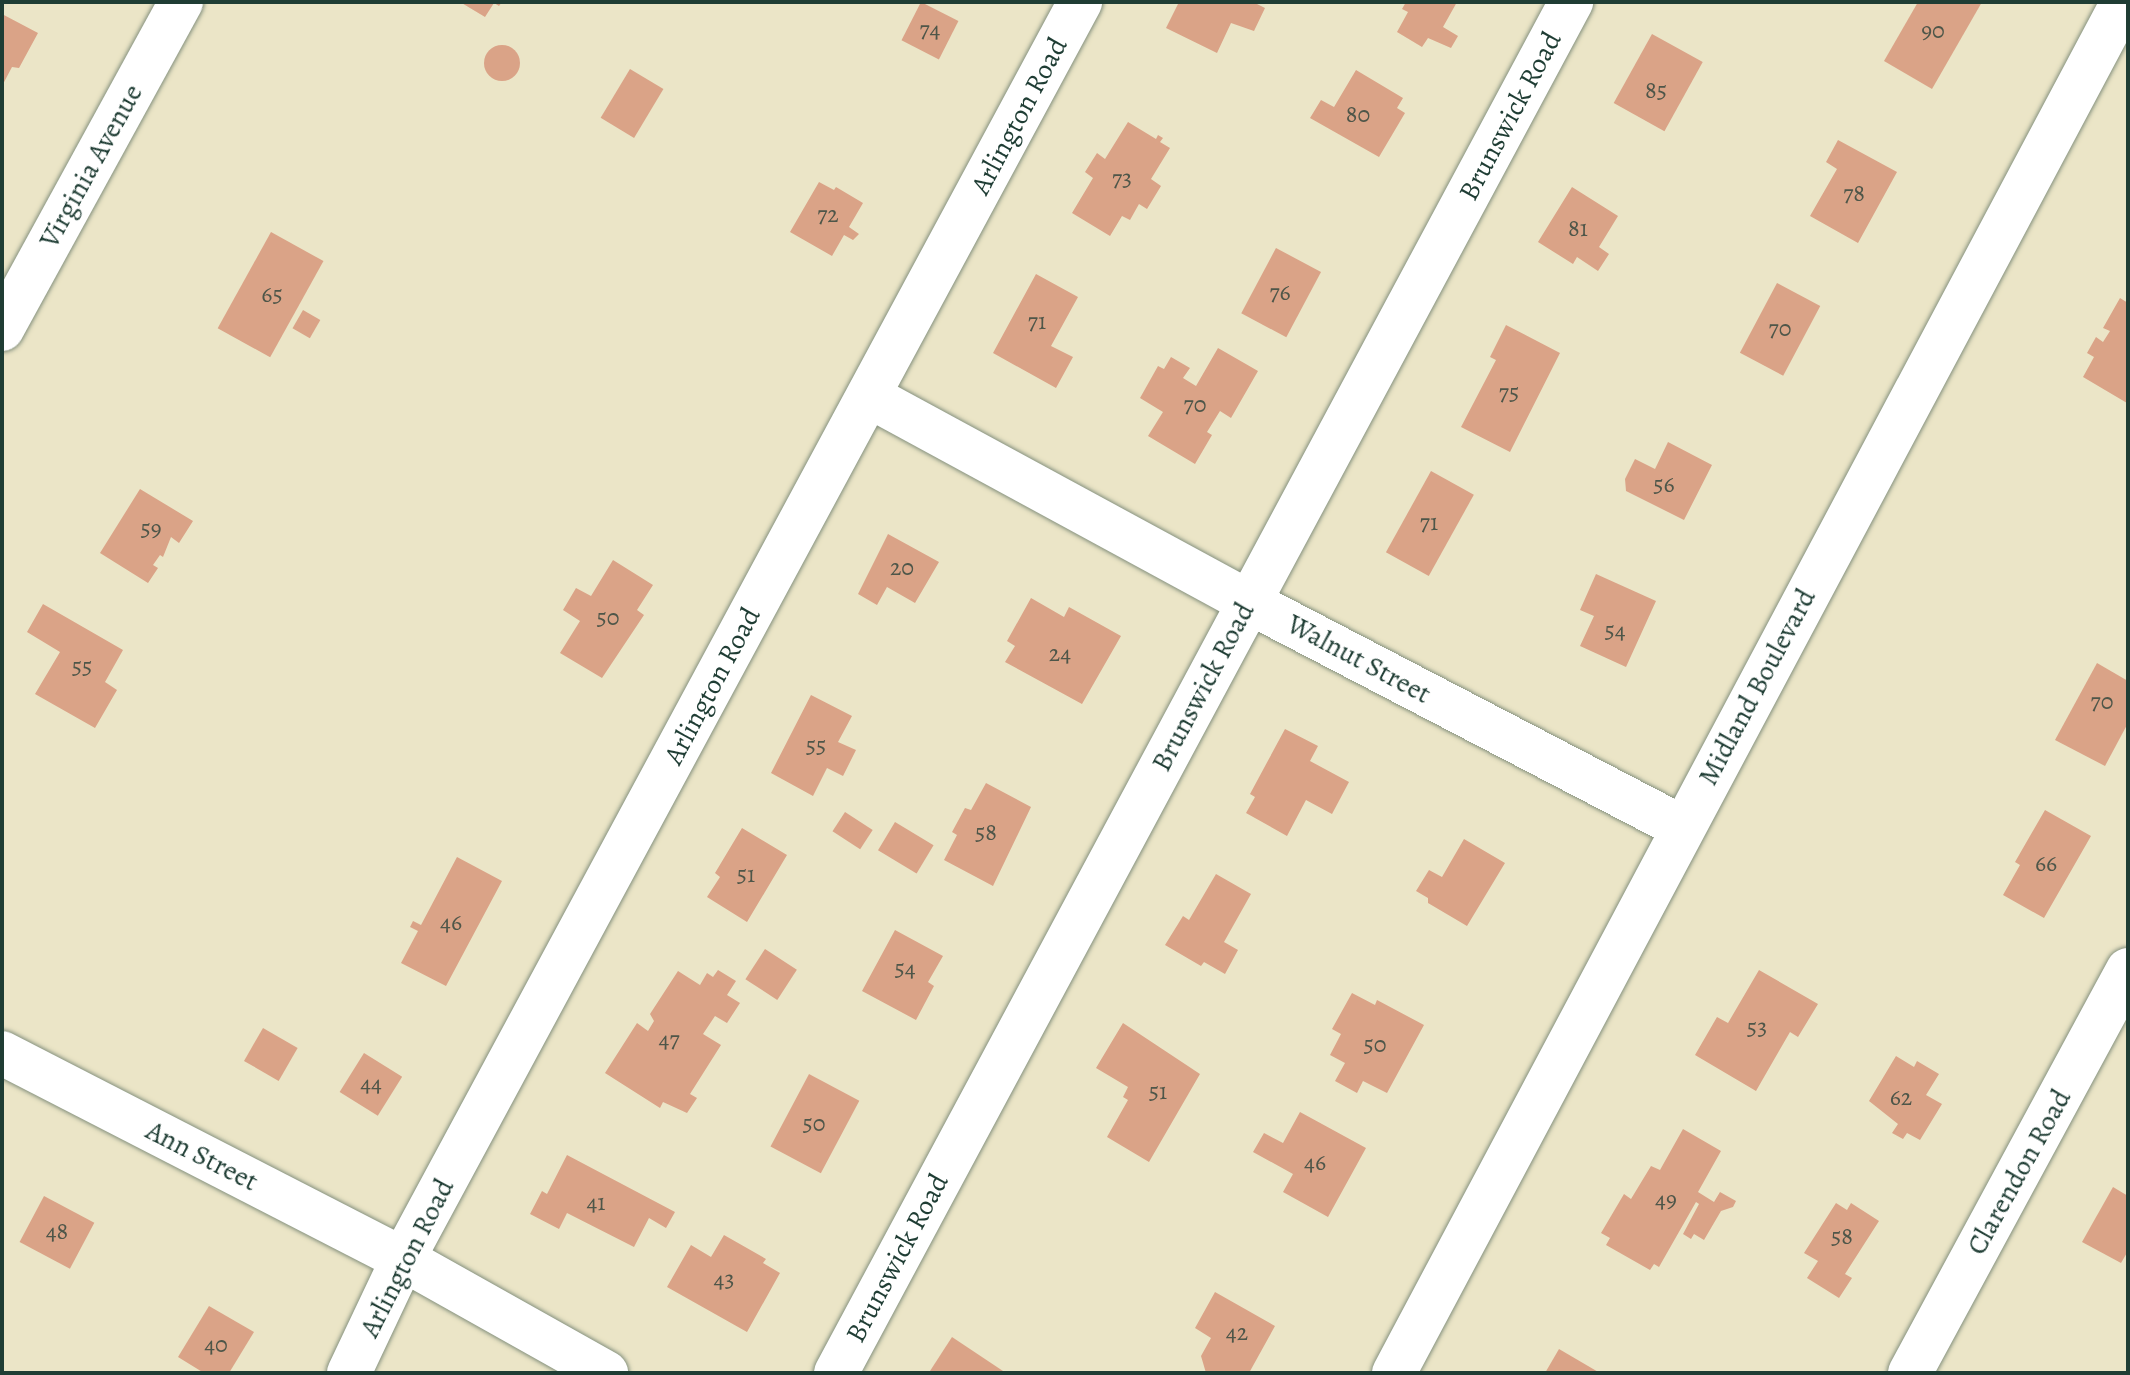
<!DOCTYPE html>
<style>
body{margin:0}
#map{position:relative;width:2130px;height:1375px;overflow:hidden;background:#ebe5c7;font-family:Alegreya,serif}
div>[style]{position:absolute}
[style*='--x']{left:calc(var(--x)*1px);top:calc(var(--y)*1px);width:calc(var(--w)*1px);rotate:calc(var(--a)*1deg)}
.building>*{inset:0;background:#daa387;transform-origin:0 0}
.round{border-radius:50%}
.roads{filter:drop-shadow(0 0 2px #85917e) drop-shadow(0 0 2px #85917e)}
.minor>*{height:44px;margin:-22px;padding:0 22px;transform-origin:22px;border-radius:22px;background:#fff}
span{translate:-50% -50%;white-space:nowrap;text-align:center;line-height:1.15;-webkit-text-stroke:6px #fff;paint-order:stroke}
.number-label{font-size:24px;color:#4e5649}
.number-label span{-webkit-text-stroke-width:0}
.street-label{font-size:28px;color:#1f3d34}
.frame{position:absolute;inset:0;border:4px solid #1f3d34;pointer-events:none}
</style>
<div id="map">
<div class="building">
<i style="clip-path:polygon(460px 2px,502px 2px,499px 6px,494px 3px,485px 17px)"></i>
<i style="left:921px;top:2px;width:42px;height:43px;rotate:27deg"></i>
<i style="clip-path:polygon(1179px 2px,1253px 2px,1265px 8px,1254px 31px,1231px 23px,1217px 53px,1166px 28px)"></i>
<i style="clip-path:polygon(1406px 2px,1457px 2px,1443px 27px,1458px 36px,1451px 48px,1428px 38px,1422px 47px,1397px 32px,1408px 12px,1402px 9px)"></i>
<i style="clip-path:polygon(1918px 2px,1982px 2px,1932px 89px,1884px 61px)"></i>
<i style="clip-path:polygon(2px 14px,38px 33px,19px 68px,12px 67px,2px 86px)"></i>
<i style="left:1652px;top:34px;width:58px;height:79px;rotate:29deg"></i>
<i class="round" style="left:484px;top:45px;width:36px;height:36px"></i>
<i style="left:630px;top:69px;width:39px;height:57px;rotate:31deg"></i>
<i style="clip-path:polygon(1356px 70px,1403px 98px,1397px 108px,1405px 113px,1379px 157px,1310px 118px,1321px 100px,1334px 107px)"></i>
<i style="clip-path:polygon(1128px 122px,1156px 139px,1158px 135px,1163px 138px,1160px 142px,1170px 148px,1151px 179px,1161px 186px,1147px 209px,1139px 204px,1130px 220px,1122px 216px,1110px 236px,1072px 213px,1093px 178px,1085px 172px,1097px 153px,1105px 159px)"></i>
<i style="clip-path:polygon(1838px 140px,1897px 172px,1858px 243px,1810px 216px,1837px 169px,1826px 162px)"></i>
<i style="clip-path:polygon(819px 182px,834px 190px,836px 187px,863px 203px,849px 227px,859px 234px,853px 240px,844px 235px,832px 256px,790px 232px)"></i>
<i style="clip-path:polygon(1572px 187px,1618px 216px,1599px 247px,1609px 254px,1598px 271px,1577px 257px,1573px 264px,1538px 242px)"></i>
<i style="left:271px;top:232px;width:60px;height:110px;rotate:29deg"></i>
<i style="left:1276px;top:248px;width:51px;height:74px;rotate:28deg"></i>
<i style="clip-path:polygon(1036px 274px,1078px 297px,1051px 346px,1073px 357px,1056px 388px,993px 353px)"></i>
<i style="left:1777px;top:283px;width:49px;height:79px;rotate:28deg"></i>
<i style="clip-path:polygon(2120px 298px,2128px 303px,2127px 403px,2083px 377px,2094px 357px,2087px 353px,2096px 337px,2103px 342px,2110px 331px,2103px 328px)"></i>
<i style="left:303px;top:310px;width:20px;height:21px;rotate:30deg"></i>
<i style="clip-path:polygon(1506px 325px,1560px 353px,1510px 452px,1461px 427px,1496px 360px,1490px 357px)"></i>
<i style="clip-path:polygon(1218px 348px,1258px 371px,1231px 418px,1220px 411px,1207px 432px,1212px 435px,1195px 464px,1148px 436px,1163px 412px,1140px 398px,1158px 366px,1164px 369px,1171px 357px,1190px 368px,1183px 378px,1196px 386px)"></i>
<i style="clip-path:polygon(1668px 442px,1712px 465px,1684px 520px,1626px 491px,1625px 479px,1635px 459px,1655px 469px)"></i>
<i style="left:1431px;top:471px;width:49px;height:93px;rotate:29deg"></i>
<i style="clip-path:polygon(140px 489px,193px 521px,179px 543px,171px 537px,163px 557px,160px 555px,153px 565px,158px 568px,148px 583px,100px 553px)"></i>
<i style="clip-path:polygon(888px 534px,939px 562px,915px 603px,887px 587px,877px 605px,858px 594px)"></i>
<i style="clip-path:polygon(613px 560px,653px 585px,637px 610px,644px 615px,602px 678px,560px 653px,580px 621px,563px 610px,576px 588px,591px 596px)"></i>
<i style="clip-path:polygon(1596px 574px,1656px 601px,1626px 667px,1580px 646px,1594px 616px,1580px 610px)"></i>
<i style="clip-path:polygon(1031px 598px,1064px 617px,1069px 607px,1121px 636px,1082px 704px,1005px 662px,1015px 646px,1007px 641px)"></i>
<i style="clip-path:polygon(43px 604px,123px 650px,105px 682px,117px 690px,95px 728px,35px 694px,60px 652px,27px 632px)"></i>
<i style="clip-path:polygon(2097px 663px,2128px 681px,2128px 723px,2105px 766px,2055px 740px)"></i>
<i style="clip-path:polygon(811px 695px,852px 716px,838px 742px,856px 750px,843px 776px,827px 768px,813px 796px,771px 773px)"></i>
<i style="clip-path:polygon(1285px 729px,1318px 746px,1310px 761px,1349px 782px,1332px 814px,1306px 800px,1287px 836px,1246px 813px,1255px 797px,1250px 794px)"></i>
<i style="clip-path:polygon(986px 783px,1031px 807px,993px 886px,944px 860px,957px 835px,952px 832px,965px 808px,971px 810px)"></i>
<i style="clip-path:polygon(2045px 810px,2091px 836px,2044px 918px,2003px 895px,2020px 865px,2015px 862px)"></i>
<i style="left:845px;top:812px;width:33px;height:23px;rotate:33deg"></i>
<i style="left:895px;top:822px;width:45px;height:33px;rotate:31deg"></i>
<i style="clip-path:polygon(742px 828px,787px 855px,747px 922px,707px 897px,720px 877px,715px 873px)"></i>
<i style="clip-path:polygon(1464px 839px,1505px 863px,1467px 926px,1428px 903px,1428px 898px,1416px 891px,1429px 870px,1442px 877px)"></i>
<i style="clip-path:polygon(457px 857px,502px 881px,446px 986px,401px 963px,418px 931px,410px 927px,413px 921px,421px 925px)"></i>
<i style="clip-path:polygon(1216px 874px,1251px 894px,1224px 942px,1238px 950px,1225px 974px,1204px 962px,1201px 966px,1165px 945px,1183px 916px,1189px 920px)"></i>
<i style="clip-path:polygon(895px 930px,943px 956px,928px 982px,934px 986px,916px 1020px,862px 991px)"></i>
<i style="left:765px;top:949px;width:38px;height:36px;rotate:33deg"></i>
<i style="clip-path:polygon(718px 970px,736px 981px,727px 995px,740px 1003px,727px 1023px,715px 1016px,703px 1034px,721px 1045px,690px 1094px,697px 1098px,687px 1113px,663px 1102px,660px 1108px,605px 1073px,637px 1023px,648px 1031px,654px 1021px,650px 1014px,678px 971px,700px 985px,707px 973px,713px 977px)"></i>
<i style="clip-path:polygon(1759px 970px,1818px 1004px,1798px 1037px,1790px 1032px,1756px 1091px,1695px 1055px,1717px 1017px,1728px 1023px)"></i>
<i style="clip-path:polygon(1352px 993px,1375px 1005px,1377px 1000px,1424px 1025px,1387px 1093px,1363px 1081px,1357px 1093px,1335px 1081px,1345px 1063px,1330px 1055px,1341px 1034px,1332px 1029px)"></i>
<i style="clip-path:polygon(1123px 1023px,1200px 1074px,1149px 1162px,1107px 1137px,1128px 1100px,1123px 1097px,1128px 1087px,1096px 1068px)"></i>
<i style="left:263px;top:1028px;width:40px;height:38px;rotate:30deg"></i>
<i style="left:364px;top:1053px;width:45px;height:46px;rotate:32deg"></i>
<i style="clip-path:polygon(1896px 1056px,1914px 1067px,1917px 1061px,1939px 1074px,1926px 1095px,1942px 1104px,1920px 1140px,1907px 1133px,1903px 1139px,1892px 1133px,1898px 1124px,1869px 1101px)"></i>
<i style="left:809px;top:1074px;width:57px;height:82px;rotate:28deg"></i>
<i style="clip-path:polygon(1300px 1112px,1366px 1148px,1328px 1217px,1283px 1192px,1293px 1174px,1253px 1152px,1264px 1133px,1283px 1143px)"></i>
<i style="clip-path:polygon(1683px 1129px,1721px 1151px,1698px 1192px,1714px 1202px,1720px 1192px,1736px 1201px,1733px 1207px,1721px 1211px,1704px 1240px,1694px 1234px,1691px 1239px,1683px 1234px,1699px 1204px,1696px 1202px,1659px 1267px,1654px 1264px,1650px 1270px,1606px 1245px,1610px 1238px,1601px 1233px,1624px 1194px,1631px 1199px,1651px 1166px,1660px 1170px)"></i>
<i style="clip-path:polygon(567px 1155px,675px 1212px,666px 1228px,649px 1218px,634px 1247px,567px 1213px,559px 1229px,530px 1214px,542px 1191px,547px 1194px)"></i>
<i style="clip-path:polygon(2113px 1187px,2128px 1196px,2128px 1251px,2121px 1263px,2082px 1242px)"></i>
<i style="left:44px;top:1196px;width:57px;height:52px;rotate:28deg"></i>
<i style="clip-path:polygon(1836px 1203px,1847px 1210px,1851px 1203px,1879px 1221px,1845px 1274px,1852px 1278px,1839px 1298px,1807px 1278px,1818px 1261px,1804px 1253px)"></i>
<i style="clip-path:polygon(724px 1235px,766px 1259px,763px 1263px,780px 1273px,747px 1332px,667px 1287px,691px 1245px,711px 1257px)"></i>
<i style="clip-path:polygon(1215px 1292px,1275px 1326px,1249px 1373px,1206px 1373px,1201px 1356px,1211px 1338px,1195px 1328px)"></i>
<i style="clip-path:polygon(209px 1306px,254px 1332px,229px 1373px,204px 1373px,178px 1357px)"></i>
<i style="clip-path:polygon(952px 1337px,1006px 1373px,934px 1373px,930px 1371px)"></i>
<i style="clip-path:polygon(1559px 1349px,1600px 1373px,1545px 1373px)"></i>
</div>
<div class="roads">
<div class="minor">
<i style="--x:2;--y:329;--w:373;--a:-61.3"></i>
<i style="--x:869;--y:396;--w:432;--a:28.5"></i>
<i style="--x:1249;--y:602;--w:488;--a:27.5"></i>
<i style="--x:2;--y:1053;--w:451;--a:27.2"></i>
<i style="--x:403;--y:1259;--w:233;--a:29.3"></i>
<i style="--x:349;--y:1373;--w:126;--a:-64.7"></i>
<i style="--x:403;--y:1259;--w:1428;--a:-61.69"></i>
<i style="--x:836;--y:1373;--w:1556;--a:-61.8"></i>
<i style="--x:1394;--y:1373;--w:1553;--a:-62"></i>
<i style="--x:1910;--y:1373;--w:458;--a:-61.6"></i>
</div>
</div>
<div class="number-label">
<span style="left:930px;top:30px">74</span>
<span style="left:1933px;top:31px">90</span>
<span style="left:1656px;top:91px">85</span>
<span style="left:1358px;top:115px">80</span>
<span style="left:1122px;top:179px">73</span>
<span style="left:1854px;top:194px">78</span>
<span style="left:828px;top:215px">72</span>
<span style="left:1578px;top:229px">81</span>
<span style="left:1280px;top:293px">76</span>
<span style="left:272px;top:295px">65</span>
<span style="left:1037px;top:322px">71</span>
<span style="left:1780px;top:329px">70</span>
<span style="left:1509px;top:393px">75</span>
<span style="left:1195px;top:405px">70</span>
<span style="left:1664px;top:485px">56</span>
<span style="left:1429px;top:523px">71</span>
<span style="left:151px;top:529px">59</span>
<span style="left:902px;top:568px">20</span>
<span style="left:608px;top:618px">50</span>
<span style="left:1615px;top:631px">54</span>
<span style="left:1060px;top:654px">24</span>
<span style="left:82px;top:667px">55</span>
<span style="left:2102px;top:702px">70</span>
<span style="left:816px;top:746px">55</span>
<span style="left:986px;top:833px">58</span>
<span style="left:2046px;top:864px">66</span>
<span style="left:746px;top:875px">51</span>
<span style="left:451px;top:923px">46</span>
<span style="left:905px;top:969px">54</span>
<span style="left:1757px;top:1028px">53</span>
<span style="left:669px;top:1040px">47</span>
<span style="left:1375px;top:1045px">50</span>
<span style="left:371px;top:1084px">44</span>
<span style="left:1158px;top:1092px">51</span>
<span style="left:1901px;top:1098px">62</span>
<span style="left:814px;top:1124px">50</span>
<span style="left:1315px;top:1163px">46</span>
<span style="left:1666px;top:1200px">49</span>
<span style="left:596px;top:1203px">41</span>
<span style="left:57px;top:1232px">48</span>
<span style="left:1842px;top:1237px">58</span>
<span style="left:724px;top:1280px">43</span>
<span style="left:1237px;top:1333px">42</span>
<span style="left:216px;top:1345px">40</span>
</div>
<div class="street-label">
<span style="left:1019px;top:116px;rotate:-62deg">Arlington Road</span>
<span style="left:1510px;top:116px;rotate:-62deg">Brunswick Road</span>
<span style="left:91px;top:166px;rotate:-61deg">Virginia Avenue</span>
<span style="left:1359px;top:659px;rotate:28deg">Walnut Street</span>
<span style="left:712px;top:686px;rotate:-62deg">Arlington Road</span>
<span style="left:1203px;top:687px;rotate:-62deg">Brunswick Road</span>
<span style="left:1757px;top:687px;rotate:-62deg">Midland Boulevard</span>
<span style="left:202px;top:1156px;rotate:27deg">Ann Street</span>
<span style="left:2019px;top:1172px;rotate:-61deg">Clarendon Road</span>
<span style="left:407px;top:1258px;rotate:-63deg">Arlington Road</span>
<span style="left:897px;top:1258px;rotate:-62deg">Brunswick Road</span>
</div>
<div class="frame"></div>
</div>
